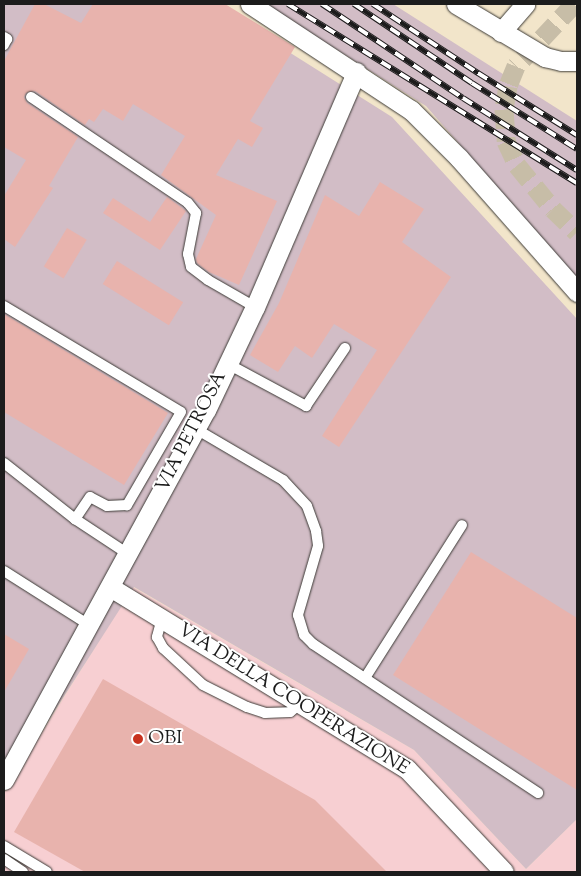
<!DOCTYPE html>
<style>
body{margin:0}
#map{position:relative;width:581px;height:876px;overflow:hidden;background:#f2e5ca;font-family:"Sorts Mill Goudy",serif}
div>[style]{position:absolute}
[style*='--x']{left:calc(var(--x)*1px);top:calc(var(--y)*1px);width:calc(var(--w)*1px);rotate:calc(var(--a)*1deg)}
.built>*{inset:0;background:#f7cfd2}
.industrial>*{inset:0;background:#d2bdc6}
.building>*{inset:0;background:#e8b3ad;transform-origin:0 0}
.minor-tunnel>*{height:19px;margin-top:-9.5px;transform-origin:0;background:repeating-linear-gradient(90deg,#c7bda7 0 19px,transparent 0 28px)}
.roads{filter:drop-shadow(0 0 1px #3c3a36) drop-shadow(0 0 1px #3c3a36)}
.service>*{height:10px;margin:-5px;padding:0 5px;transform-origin:5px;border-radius:5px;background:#fff}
.minor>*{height:19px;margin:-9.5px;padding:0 9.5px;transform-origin:9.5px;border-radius:9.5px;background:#fff}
.rail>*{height:5.5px;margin-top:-2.75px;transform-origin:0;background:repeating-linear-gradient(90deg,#fff 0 11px,#1c1c1c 0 22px);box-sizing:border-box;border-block:1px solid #1c1c1c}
.dots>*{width:14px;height:14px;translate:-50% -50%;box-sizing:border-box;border:2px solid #fff;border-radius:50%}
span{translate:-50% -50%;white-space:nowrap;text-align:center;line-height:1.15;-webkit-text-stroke:4px #fff;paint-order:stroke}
.street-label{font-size:19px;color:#1c1c1c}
.poi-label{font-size:19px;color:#1c1c1c}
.left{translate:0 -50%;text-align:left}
.frame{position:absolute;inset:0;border:5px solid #1c1c1c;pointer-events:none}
</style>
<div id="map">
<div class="built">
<i style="clip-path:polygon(133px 587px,414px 750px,526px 869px,577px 819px,577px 872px,4px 872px,4px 793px)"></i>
</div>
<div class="industrial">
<i style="clip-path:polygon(4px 4px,213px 4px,392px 117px,577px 319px,577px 819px,526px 869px,414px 750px,134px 587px,17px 770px,4px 762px)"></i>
<i style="clip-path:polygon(264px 4px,393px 4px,577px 121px,577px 278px,426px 106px)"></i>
</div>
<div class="building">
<i style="clip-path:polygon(35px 4px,44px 4px,81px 23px,93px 4px,225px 4px,295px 47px,250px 121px,263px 128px,252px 147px,238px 139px,216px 175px,277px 201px,239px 285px,209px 272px,197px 263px,196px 259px,216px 215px,161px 175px,185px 136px,133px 104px,123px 121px,103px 109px,94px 122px,89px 119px,85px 125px,35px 91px,26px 93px,24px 97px,27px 103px,78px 137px,49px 186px,53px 188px,15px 247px,4px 239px,4px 196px,26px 160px,4px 147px,4px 61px)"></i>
<i style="clip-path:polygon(380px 182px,424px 209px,402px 242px,451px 277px,339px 447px,322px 436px,377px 350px,334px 324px,312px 358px,295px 346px,278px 372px,250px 355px,279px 303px,325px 195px,359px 216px)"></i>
<i style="clip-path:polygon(167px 197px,186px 211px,160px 250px,103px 213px,113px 198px,150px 222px)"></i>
<i style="left:67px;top:228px;width:23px;height:45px;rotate:31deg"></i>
<i style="left:117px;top:261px;width:78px;height:27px;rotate:32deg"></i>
<i style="clip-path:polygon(4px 314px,168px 413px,124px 485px,4px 412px)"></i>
<i style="clip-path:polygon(471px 552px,577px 618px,577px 790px,393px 675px)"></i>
<i style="clip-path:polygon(4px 634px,29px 649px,4px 692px)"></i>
<i style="clip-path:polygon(103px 679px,315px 800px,387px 872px,85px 872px,14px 832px)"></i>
</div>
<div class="minor-tunnel">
<i style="--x:574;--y:4;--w:85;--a:133.1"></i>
<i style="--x:516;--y:66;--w:22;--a:112"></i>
<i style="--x:508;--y:86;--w:23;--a:100"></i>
<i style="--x:504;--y:109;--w:32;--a:86"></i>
<i style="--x:506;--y:141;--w:26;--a:65"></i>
<i style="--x:517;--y:165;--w:57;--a:50.7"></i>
<i style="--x:553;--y:209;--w:33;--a:44"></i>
</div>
<div class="roads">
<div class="service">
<i style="--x:4;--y:37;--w:4;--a:34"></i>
<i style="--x:7;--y:39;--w:7;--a:117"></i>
<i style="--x:31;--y:97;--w:189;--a:34"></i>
<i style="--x:188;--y:203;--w:13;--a:51"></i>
<i style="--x:196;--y:213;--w:42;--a:101"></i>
<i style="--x:188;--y:254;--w:13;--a:77"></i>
<i style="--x:191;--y:267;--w:21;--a:37"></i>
<i style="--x:208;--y:280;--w:54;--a:29.9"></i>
<i style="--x:4;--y:306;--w:206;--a:30.9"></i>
<i style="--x:181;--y:412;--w:108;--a:120.1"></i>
<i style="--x:127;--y:505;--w:20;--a:177"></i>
<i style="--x:107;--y:506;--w:19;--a:-152"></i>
<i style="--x:90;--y:497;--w:27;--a:124"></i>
<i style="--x:228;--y:364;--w:89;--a:28.3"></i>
<i style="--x:306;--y:406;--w:70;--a:-56.1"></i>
<i style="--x:196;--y:429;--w:101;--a:30.4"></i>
<i style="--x:283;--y:480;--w:35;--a:47"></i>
<i style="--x:307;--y:506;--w:27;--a:70"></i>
<i style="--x:316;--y:531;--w:15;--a:82"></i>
<i style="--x:318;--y:546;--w:72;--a:106.2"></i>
<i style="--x:298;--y:615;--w:21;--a:73"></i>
<i style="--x:304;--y:635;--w:13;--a:45"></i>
<i style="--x:313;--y:644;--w:270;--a:33.5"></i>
<i style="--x:4;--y:463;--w:90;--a:38.3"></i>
<i style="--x:75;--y:519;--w:64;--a:33.4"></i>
<i style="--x:4;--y:571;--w:101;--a:32.4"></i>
<i style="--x:162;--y:618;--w:20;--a:105"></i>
<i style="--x:157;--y:637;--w:13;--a:61"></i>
<i style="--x:163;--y:648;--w:54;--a:42.8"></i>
<i style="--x:203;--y:685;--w:49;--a:26.6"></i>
<i style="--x:247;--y:707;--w:19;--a:18"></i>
<i style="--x:265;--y:713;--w:25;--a:-2"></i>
<i style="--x:290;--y:712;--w:14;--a:-39"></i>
<i style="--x:365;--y:678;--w:181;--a:-57.6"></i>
<i style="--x:4;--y:846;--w:50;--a:31.2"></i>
<i style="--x:4;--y:859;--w:23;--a:34"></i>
</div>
<div class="minor">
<i style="--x:250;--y:4;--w:193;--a:33.4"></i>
<i style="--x:411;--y:110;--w:68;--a:45"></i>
<i style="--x:459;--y:158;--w:179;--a:48.6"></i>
<i style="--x:456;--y:4;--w:104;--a:30.8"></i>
<i style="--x:545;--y:57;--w:16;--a:14"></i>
<i style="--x:561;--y:61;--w:16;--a:0"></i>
<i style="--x:501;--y:32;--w:37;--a:-49"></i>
<i style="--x:110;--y:587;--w:348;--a:31.5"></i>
<i style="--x:407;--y:769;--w:141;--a:46.7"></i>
<i style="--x:4;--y:780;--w:422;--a:-61.4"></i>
<i style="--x:206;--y:410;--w:114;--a:-64.6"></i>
<i style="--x:255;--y:307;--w:256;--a:-66.7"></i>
</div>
</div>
<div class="rail">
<i style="--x:288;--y:4;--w:340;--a:31.8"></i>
<i style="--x:322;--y:4;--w:169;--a:33.7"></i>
<i style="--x:463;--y:98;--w:135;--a:32.3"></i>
<i style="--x:354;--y:4;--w:142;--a:33.8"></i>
<i style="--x:472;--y:83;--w:124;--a:32.2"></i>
<i style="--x:373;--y:4;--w:126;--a:33.3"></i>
<i style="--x:478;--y:73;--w:117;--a:32.1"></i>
</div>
<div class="dots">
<i style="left:138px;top:739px;background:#c8321e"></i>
</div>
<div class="street-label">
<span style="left:192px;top:432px;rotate:-63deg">VIA PETROSA</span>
<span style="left:293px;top:700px;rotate:32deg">VIA DELLA COOPERAZIONE</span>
</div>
<div class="poi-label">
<span class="left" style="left:148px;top:739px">OBI</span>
</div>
<div class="frame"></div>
</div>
